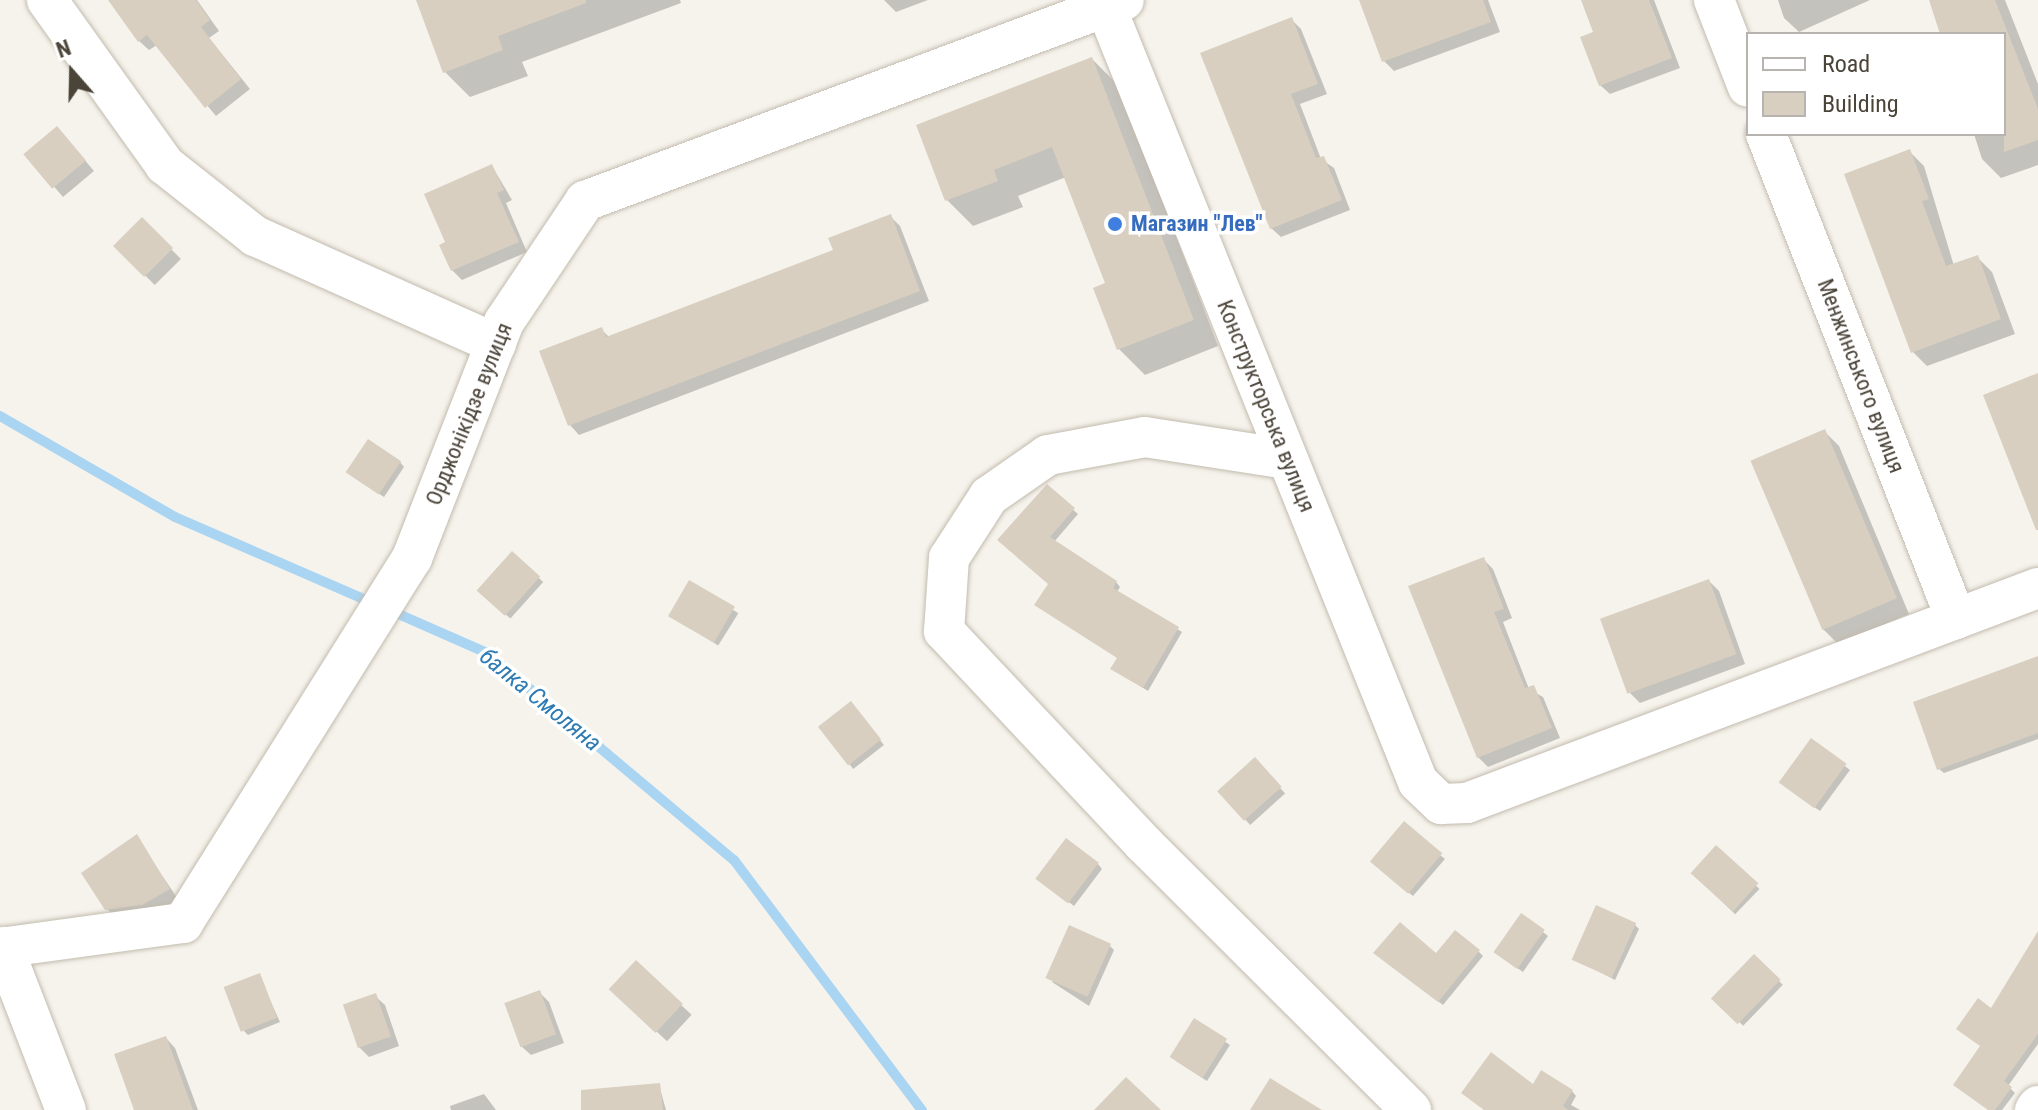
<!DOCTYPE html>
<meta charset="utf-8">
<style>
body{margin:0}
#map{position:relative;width:2038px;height:1110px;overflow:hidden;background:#f6f3ec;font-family:"Roboto Condensed",sans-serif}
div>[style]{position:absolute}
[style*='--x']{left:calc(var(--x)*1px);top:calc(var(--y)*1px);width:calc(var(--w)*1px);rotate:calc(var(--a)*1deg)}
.shadow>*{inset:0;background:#0003;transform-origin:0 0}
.stream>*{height:10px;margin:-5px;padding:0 5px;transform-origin:5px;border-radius:5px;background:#a9d4f2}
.building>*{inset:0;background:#d8cfc1;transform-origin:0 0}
.roads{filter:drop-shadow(0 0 2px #c2bbae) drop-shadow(0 0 2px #c2bbae)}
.minor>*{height:40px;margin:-20px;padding:0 20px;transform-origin:20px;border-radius:20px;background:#fff}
.dots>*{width:22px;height:22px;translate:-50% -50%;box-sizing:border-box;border:4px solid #fff;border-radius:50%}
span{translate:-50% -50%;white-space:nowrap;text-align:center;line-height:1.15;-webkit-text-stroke:7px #fff;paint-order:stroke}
.shop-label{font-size:22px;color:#366cbe;font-weight:700}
.left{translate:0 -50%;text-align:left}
.street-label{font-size:22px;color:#4b4439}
.water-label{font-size:24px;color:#2e7ab2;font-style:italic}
.legend{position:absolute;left:1746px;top:32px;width:260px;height:104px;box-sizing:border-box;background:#fff;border:2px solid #b7b4b0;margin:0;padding:10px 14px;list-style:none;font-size:24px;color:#4b4439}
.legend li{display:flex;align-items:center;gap:16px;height:40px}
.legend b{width:40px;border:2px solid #b7b4b0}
.north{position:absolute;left:32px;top:32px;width:80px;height:80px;-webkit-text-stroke:6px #fff;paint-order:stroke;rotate:340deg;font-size:22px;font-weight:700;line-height:32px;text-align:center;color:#4b4439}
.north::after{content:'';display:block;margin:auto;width:28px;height:36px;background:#4b4439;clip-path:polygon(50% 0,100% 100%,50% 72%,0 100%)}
</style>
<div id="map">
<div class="shadow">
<i style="clip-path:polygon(111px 0,197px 0,219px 31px,209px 38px,250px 89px,216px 116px,157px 45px,149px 50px,139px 41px)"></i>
<i style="clip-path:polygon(418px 0,680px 0,681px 3px,522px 62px,528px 76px,470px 97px,444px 71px)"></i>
<i style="clip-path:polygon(884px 0,928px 0,896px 12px)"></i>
<i style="clip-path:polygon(1362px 0,1488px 0,1500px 32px,1394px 71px,1384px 61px)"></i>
<i style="clip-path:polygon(1583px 0,1654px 0,1680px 68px,1610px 94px,1600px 85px,1596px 33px)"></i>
<i style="clip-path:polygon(1778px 0,1870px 0,1799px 32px,1784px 18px)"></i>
<i style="clip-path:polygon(1932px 0,2005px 0,2038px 84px,2038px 165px,2001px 178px,1982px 159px,1974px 134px,2004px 134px,2004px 34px,1942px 34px)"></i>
<i style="clip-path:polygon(1291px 19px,1301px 29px,1327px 94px,1300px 104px,1321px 159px,1334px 168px,1350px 210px,1281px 237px,1271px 228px)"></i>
<i style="clip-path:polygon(1092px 59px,1118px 85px,1218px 346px,1145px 375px,1119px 349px,1107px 284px,1066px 177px,1018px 196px,1023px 207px,973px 226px,947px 200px)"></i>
<i style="clip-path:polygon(66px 138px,94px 171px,63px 197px,26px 154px)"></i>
<i style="clip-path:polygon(1910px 152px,1924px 166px,1954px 266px,1977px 257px,1992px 272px,2015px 334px,1927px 366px,1912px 351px)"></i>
<i style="clip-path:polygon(492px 166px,512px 200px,506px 203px,527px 252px,462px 280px,452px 270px,448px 243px)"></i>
<i style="clip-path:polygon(890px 216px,900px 226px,929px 301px,579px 435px,570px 425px,601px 329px,610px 338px,835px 252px)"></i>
<i style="left:142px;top:220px;width:55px;height:37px;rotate:45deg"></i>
<i style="clip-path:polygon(1824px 431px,1839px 446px,1909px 614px,1838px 644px,1823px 629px,1753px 461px)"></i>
<i style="clip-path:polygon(400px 462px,404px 467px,384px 497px,353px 477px)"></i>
<i style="clip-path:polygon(1047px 487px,1078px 514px,1054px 542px,1116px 582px,1120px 587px,1117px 592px,1182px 632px,1148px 691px,1113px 669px,1118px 659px,1051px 584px)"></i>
<i style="left:512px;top:554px;width:42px;height:49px;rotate:42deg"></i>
<i style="clip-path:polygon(1483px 559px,1493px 569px,1512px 618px,1503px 622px,1529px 689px,1543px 697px,1560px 738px,1488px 767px,1478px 757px)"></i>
<i style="clip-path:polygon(1709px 581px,1719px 591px,1745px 664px,1640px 703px,1630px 693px)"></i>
<i style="left:690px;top:583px;width:57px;height:38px;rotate:32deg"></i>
<i style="clip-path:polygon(2038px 658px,2038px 739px,1944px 773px,1939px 769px)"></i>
<i style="left:855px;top:708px;width:47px;height:39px;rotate:52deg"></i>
<i style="clip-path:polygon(1812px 741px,1850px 770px,1820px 811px,1786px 787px)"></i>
<i style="left:1255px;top:760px;width:45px;height:47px;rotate:48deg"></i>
<i style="clip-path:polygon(136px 837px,178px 899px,153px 914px,117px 919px,107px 909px)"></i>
<i style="left:1717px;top:848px;width:59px;height:35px;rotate:44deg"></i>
<i style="clip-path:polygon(1440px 855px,1445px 859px,1413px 896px,1377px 866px)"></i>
<i style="clip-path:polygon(1098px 864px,1102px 869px,1074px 906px,1043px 883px)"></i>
<i style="clip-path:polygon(1521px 915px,1548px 936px,1523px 972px,1500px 956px)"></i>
<i style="clip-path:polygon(1635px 925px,1639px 929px,1615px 980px,1573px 958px)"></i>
<i style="clip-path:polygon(1110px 946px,1114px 950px,1089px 1006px,1052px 982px)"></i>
<i style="clip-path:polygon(2038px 947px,2038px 1044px,2008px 1086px,2015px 1093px,2002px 1110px,1989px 1110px,1982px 1047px,1992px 1011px)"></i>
<i style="clip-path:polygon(1478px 951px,1483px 956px,1443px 1005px,1380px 957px)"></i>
<i style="left:1754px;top:957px;width:40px;height:57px;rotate:44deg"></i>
<i style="left:636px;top:963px;width:76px;height:36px;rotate:43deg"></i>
<i style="clip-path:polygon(259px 976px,280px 1022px,248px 1035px,244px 1031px)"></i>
<i style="clip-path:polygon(539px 992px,549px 1002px,564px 1043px,531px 1055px,521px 1046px)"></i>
<i style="clip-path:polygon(375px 996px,385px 1005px,399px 1046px,369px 1057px,359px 1047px)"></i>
<i style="clip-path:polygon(1195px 1021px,1230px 1045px,1207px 1081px,1176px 1061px)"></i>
<i style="clip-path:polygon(166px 1038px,175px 1048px,198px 1110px,138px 1110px)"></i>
<i style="clip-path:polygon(1542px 1073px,1572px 1091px,1576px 1096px,1571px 1105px,1580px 1110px,1485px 1110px,1534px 1087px)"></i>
<i style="clip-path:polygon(659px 1085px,666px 1110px,618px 1110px)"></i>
<i style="clip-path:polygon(484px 1094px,496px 1110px,451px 1110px,450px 1106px)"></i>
</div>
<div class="stream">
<i style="--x:0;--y:416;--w:202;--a:30"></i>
<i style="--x:175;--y:517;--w:216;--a:23.5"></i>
<i style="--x:387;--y:609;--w:109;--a:23.7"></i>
<i style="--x:487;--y:653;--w:322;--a:40"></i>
<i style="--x:734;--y:860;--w:313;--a:53.1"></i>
</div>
<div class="building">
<i style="clip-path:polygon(108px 0,196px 0,210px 20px,201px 27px,241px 79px,205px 108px,147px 35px,138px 42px)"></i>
<i style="clip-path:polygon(416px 0,586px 0,586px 3px,498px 36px,503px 50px,443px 73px)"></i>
<i style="clip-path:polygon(1359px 0,1483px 0,1491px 22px,1382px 62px)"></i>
<i style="clip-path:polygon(1581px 0,1649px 0,1672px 58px,1599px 86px,1580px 37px,1593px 32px)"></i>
<i style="clip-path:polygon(1929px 0,1995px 0,2038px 109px,2038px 140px,2004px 152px,2004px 34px,1940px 34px)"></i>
<i style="clip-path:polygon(1292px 17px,1318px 84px,1291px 94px,1316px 158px,1324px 156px,1342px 200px,1270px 229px,1200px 53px)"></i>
<i style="clip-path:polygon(1092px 57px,1194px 320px,1117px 350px,1093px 288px,1105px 283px,1052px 147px,994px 170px,998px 181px,945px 201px,916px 125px)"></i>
<i style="left:57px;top:126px;width:45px;height:44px;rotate:50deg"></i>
<i style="clip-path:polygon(1910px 149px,1929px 199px,1922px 201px,1946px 266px,1978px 255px,2001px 319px,1911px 353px,1844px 174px)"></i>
<i style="clip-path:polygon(492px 164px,504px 190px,497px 193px,519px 242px,451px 271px,439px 245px,445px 242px,424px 194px)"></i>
<i style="clip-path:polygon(891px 214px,920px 291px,568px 426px,539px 351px,602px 327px,606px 337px,833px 250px,828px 238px)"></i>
<i style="left:142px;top:217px;width:44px;height:41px;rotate:45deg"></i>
<i style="clip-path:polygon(2038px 373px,2038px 530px,2036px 530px,1983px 395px)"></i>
<i style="left:1825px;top:429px;width:184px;height:81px;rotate:67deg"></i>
<i style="left:368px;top:439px;width:40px;height:40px;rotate:34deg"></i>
<i style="clip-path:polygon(1047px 484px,1075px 508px,1050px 537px,1117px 581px,1113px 588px,1179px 627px,1143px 688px,1110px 669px,1117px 658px,1034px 605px,1048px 584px,997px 540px)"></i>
<i style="left:512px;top:551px;width:38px;height:53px;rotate:42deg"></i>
<i style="clip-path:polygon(1484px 557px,1504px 609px,1494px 612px,1525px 688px,1534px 685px,1552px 728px,1477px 758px,1408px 586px)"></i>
<i style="left:1709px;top:579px;width:80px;height:116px;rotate:70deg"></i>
<i style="left:689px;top:580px;width:53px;height:42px;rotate:30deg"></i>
<i style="clip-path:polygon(2038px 656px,2038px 733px,1937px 770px,1913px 702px)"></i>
<i style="left:851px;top:701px;width:49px;height:42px;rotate:52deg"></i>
<i style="left:1811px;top:738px;width:44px;height:55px;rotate:36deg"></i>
<i style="left:1255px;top:757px;width:40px;height:51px;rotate:48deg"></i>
<i style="left:1404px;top:821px;width:50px;height:53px;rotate:40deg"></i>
<i style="clip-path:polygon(137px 834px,170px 889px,142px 905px,105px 910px,81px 873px)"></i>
<i style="left:1066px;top:838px;width:41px;height:51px;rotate:37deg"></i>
<i style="left:1716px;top:845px;width:57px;height:38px;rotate:42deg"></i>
<i style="left:1596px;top:905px;width:44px;height:60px;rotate:24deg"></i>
<i style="left:1521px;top:913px;width:29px;height:48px;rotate:35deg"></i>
<i style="clip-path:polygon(1400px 922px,1436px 953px,1455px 930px,1480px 950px,1438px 1002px,1373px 953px)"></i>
<i style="left:1069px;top:925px;width:46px;height:58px;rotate:24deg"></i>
<i style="clip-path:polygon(2038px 931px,2038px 1034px,2004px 1081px,2012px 1087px,1995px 1110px,1988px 1110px,1953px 1085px,1980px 1046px,1956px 1029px,1978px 998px,1991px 1008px)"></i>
<i style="left:1754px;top:954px;width:37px;height:62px;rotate:44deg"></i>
<i style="left:636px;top:960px;width:64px;height:40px;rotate:43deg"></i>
<i style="left:260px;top:973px;width:48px;height:39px;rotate:69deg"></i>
<i style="left:540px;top:990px;width:47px;height:38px;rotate:70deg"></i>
<i style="left:376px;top:993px;width:46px;height:35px;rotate:71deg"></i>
<i style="left:1194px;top:1018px;width:39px;height:46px;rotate:32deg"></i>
<i style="clip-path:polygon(166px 1036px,193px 1110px,134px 1110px,114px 1054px)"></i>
<i style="clip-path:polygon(1491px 1052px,1533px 1084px,1541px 1070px,1573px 1090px,1563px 1106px,1568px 1110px,1484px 1110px,1461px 1093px)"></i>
<i style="clip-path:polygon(1126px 1077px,1161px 1110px,1094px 1110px)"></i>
<i style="clip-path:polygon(1270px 1078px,1322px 1110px,1250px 1110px)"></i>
<i style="clip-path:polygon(660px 1083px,663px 1110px,581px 1110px,581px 1090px)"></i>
</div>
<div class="roads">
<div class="minor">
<i style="--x:47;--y:0;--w:203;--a:54.4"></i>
<i style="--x:165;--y:165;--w:115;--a:38.3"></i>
<i style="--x:255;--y:236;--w:264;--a:24.1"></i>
<i style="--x:1103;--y:0;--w:843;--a:68.06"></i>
<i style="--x:1418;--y:782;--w:32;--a:44"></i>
<i style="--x:1441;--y:804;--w:26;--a:-2"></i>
<i style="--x:1467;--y:803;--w:610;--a:-20.63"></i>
<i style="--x:1714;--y:0;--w:93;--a:68.7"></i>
<i style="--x:1766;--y:134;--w:521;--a:68.61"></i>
<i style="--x:1287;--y:459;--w:144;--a:-171.2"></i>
<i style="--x:1145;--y:437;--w:99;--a:169.5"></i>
<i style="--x:1048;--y:455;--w:72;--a:145.2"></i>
<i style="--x:989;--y:496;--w:74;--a:122.8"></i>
<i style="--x:949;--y:558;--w:73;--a:93.9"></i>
<i style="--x:944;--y:631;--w:292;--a:46.8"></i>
<i style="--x:1144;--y:844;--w:377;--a:44.9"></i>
<i style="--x:3;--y:947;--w:175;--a:68.9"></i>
<i style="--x:0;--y:948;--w:185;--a:-7.8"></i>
<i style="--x:183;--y:923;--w:431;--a:-57.9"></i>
<i style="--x:412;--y:558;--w:253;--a:-68.7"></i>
<i style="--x:504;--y:322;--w:146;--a:-56.2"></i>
<i style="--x:585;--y:201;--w:575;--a:-20.45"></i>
<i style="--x:2035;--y:1110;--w:5;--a:-53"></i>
</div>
</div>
<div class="dots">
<i style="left:1115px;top:224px;background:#3f7fe0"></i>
</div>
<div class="shop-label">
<span class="left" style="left:1131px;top:224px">Магазин "Лев"</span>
</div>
<div class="street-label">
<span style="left:1861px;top:376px;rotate:69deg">Менжинського вулиця</span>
<span style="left:1266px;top:406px;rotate:68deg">Конструкторська вулиця</span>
<span style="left:469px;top:414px;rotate:-68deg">Орджонікідзе вулиця</span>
</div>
<div class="water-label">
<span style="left:540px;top:700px;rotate:39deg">балка Смоляна</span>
</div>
<ul class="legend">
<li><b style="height:10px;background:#fff"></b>Road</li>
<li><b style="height:22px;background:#d8cfc1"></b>Building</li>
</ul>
<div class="north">N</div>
</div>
